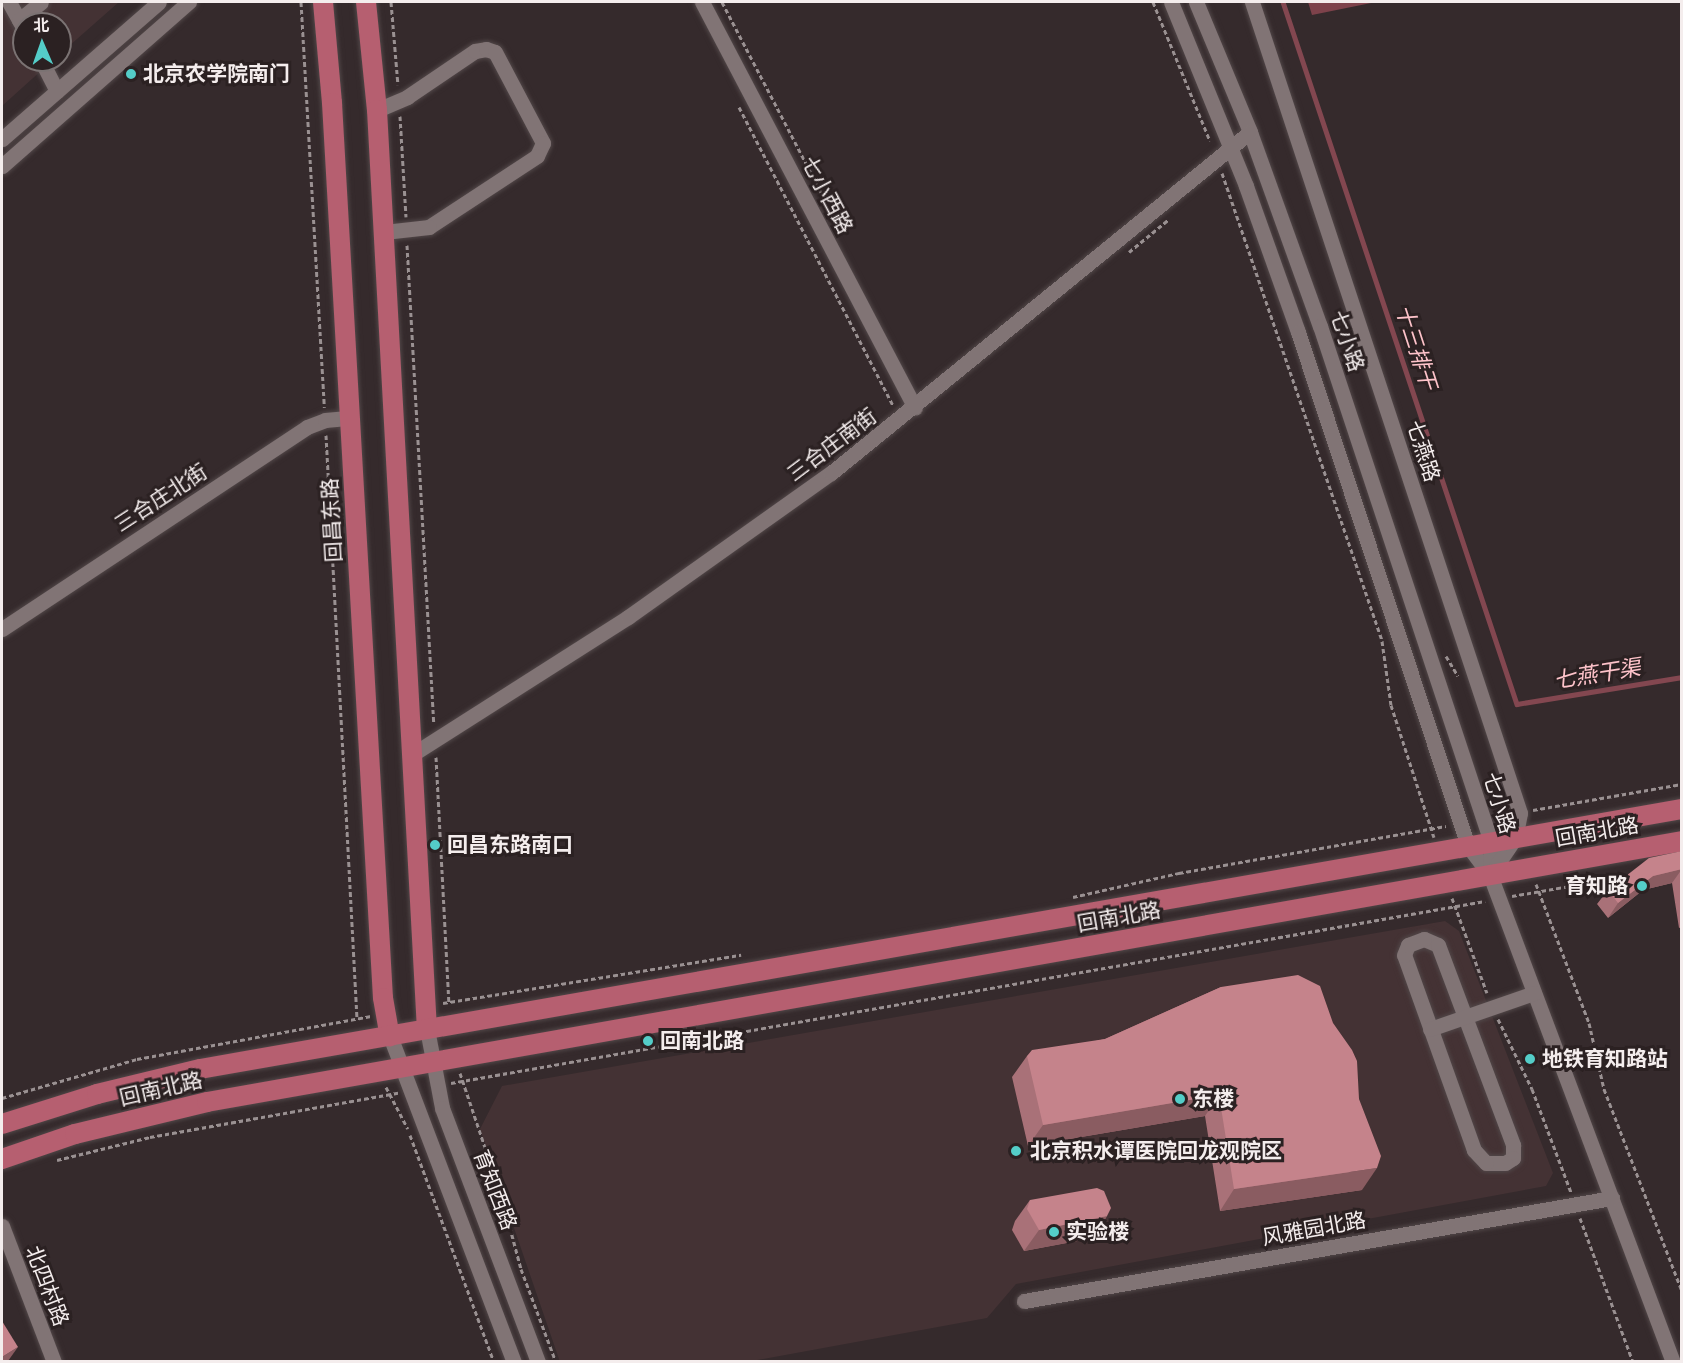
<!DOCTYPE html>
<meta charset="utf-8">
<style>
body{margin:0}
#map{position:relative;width:1683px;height:1363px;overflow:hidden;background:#352a2c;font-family:"Roboto Condensed","Noto Sans SC",sans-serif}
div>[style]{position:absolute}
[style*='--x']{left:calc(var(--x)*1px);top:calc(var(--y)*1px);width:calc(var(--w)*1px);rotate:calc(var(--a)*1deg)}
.built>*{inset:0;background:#443234}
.forest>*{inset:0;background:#7e424b}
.stream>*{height:4.5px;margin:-2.25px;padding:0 2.25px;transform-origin:2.25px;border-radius:2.25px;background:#834750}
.path>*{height:3px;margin-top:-1.5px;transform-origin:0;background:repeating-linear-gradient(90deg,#9a9192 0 4.5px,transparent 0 7.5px)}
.roads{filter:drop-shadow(0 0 2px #514748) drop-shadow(0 0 2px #514748)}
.minor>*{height:15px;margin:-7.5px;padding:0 7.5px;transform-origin:7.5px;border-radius:7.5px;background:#817475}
.major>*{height:20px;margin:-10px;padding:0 10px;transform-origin:10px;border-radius:10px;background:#b65f70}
.wall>*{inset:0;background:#a97178}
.shaded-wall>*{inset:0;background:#8a5c61}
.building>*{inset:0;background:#c5838b}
.dots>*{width:16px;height:16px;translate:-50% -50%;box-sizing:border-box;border:3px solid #2b2122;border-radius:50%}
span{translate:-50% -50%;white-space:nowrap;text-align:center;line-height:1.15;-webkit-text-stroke:6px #2b2122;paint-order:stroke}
.poi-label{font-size:21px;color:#f4eded;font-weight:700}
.left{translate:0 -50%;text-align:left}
.right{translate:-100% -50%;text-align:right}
.street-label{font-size:21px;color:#f4eded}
.water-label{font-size:22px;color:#fec3ca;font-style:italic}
.frame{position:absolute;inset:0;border:3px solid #f4eded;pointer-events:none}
.north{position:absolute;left:12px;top:12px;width:60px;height:60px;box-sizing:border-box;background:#2b2122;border:2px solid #7b7373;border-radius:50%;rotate:358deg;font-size:16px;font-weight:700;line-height:24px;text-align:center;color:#f4eded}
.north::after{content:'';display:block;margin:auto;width:21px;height:27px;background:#54cdc8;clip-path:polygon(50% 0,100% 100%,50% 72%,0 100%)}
</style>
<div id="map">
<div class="built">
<i style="clip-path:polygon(2px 2px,119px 2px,60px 54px,60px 24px,24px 24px,24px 60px,53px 60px,2px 106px)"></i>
<i style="clip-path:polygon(1445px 921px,1459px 931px,1553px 1173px,1546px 1186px,1016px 1284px,987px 1318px,752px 1361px,560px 1362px,480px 1129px,502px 1086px)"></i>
</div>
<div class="forest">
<i style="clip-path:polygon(1308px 2px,1376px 2px,1312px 15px)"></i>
</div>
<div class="stream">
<i style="--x:1283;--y:2;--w:740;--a:71.57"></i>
<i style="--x:1517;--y:704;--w:167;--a:-9.3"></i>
</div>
<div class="path">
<i style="--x:301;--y:2;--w:406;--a:86.7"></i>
<i style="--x:391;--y:2;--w:83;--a:85.2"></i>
<i style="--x:722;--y:2;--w:216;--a:62.5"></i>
<i style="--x:1153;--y:2;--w:150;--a:67.7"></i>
<i style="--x:739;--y:107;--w:335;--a:62.7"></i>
<i style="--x:400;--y:116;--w:101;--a:86.6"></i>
<i style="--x:1222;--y:173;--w:495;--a:71.1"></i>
<i style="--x:1382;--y:641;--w:65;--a:82"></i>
<i style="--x:1391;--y:705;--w:139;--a:72"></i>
<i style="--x:407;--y:245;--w:479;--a:86.8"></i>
<i style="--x:1129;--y:252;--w:50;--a:-39.4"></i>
<i style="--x:326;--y:435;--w:584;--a:86.96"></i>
<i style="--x:1446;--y:656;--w:23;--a:59"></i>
<i style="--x:436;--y:757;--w:245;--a:87"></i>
<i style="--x:1533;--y:810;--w:151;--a:-9.9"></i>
<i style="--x:1536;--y:884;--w:149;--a:69.1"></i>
<i style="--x:1589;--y:1023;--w:68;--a:77.2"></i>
<i style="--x:1604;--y:1089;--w:217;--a:68.9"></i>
<i style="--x:1512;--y:896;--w:117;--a:-9.9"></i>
<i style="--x:1073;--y:897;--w:109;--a:-12.8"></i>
<i style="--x:1179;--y:873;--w:271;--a:-10"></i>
<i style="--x:1452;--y:898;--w:101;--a:69.8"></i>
<i style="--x:443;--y:1003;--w:302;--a:-9.2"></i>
<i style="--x:1498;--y:1019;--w:78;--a:64.1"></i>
<i style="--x:1532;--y:1089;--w:110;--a:69.3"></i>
<i style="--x:460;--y:1073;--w:132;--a:71.4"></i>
<i style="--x:502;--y:1198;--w:73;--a:75"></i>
<i style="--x:521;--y:1269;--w:99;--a:69.4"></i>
<i style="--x:451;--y:1083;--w:1050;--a:-9.98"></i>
<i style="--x:386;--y:1087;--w:47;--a:62.4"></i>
<i style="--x:2;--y:1098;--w:141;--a:-16.1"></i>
<i style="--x:137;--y:1059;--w:238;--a:-10.4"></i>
<i style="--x:410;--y:1135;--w:242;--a:69.7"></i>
<i style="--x:57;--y:1160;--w:96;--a:-13.9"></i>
<i style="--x:150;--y:1137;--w:252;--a:-10.1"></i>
<i style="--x:1580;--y:1218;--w:153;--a:69.8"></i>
</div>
<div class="roads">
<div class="minor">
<i style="--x:9;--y:2;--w:31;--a:61"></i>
<i style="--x:702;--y:2;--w:458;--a:62.3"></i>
<i style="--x:1171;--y:2;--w:199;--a:67.8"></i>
<i style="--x:1246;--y:186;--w:155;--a:70.4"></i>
<i style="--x:1298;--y:332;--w:541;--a:71.7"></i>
<i style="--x:1468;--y:846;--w:36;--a:53"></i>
<i style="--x:1490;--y:875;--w:520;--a:69.41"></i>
<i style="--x:1196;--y:2;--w:141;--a:67.4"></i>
<i style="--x:1250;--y:132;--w:206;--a:70.2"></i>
<i style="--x:1320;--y:326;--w:544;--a:71.67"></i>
<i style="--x:1491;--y:842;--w:33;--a:92"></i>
<i style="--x:1252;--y:2;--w:854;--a:71.71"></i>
<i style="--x:1520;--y:813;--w:25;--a:101"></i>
<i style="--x:1515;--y:838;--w:45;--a:124"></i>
<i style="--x:19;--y:20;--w:28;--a:-39"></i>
<i style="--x:41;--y:60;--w:35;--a:63"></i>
<i style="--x:377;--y:110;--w:33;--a:-23"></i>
<i style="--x:407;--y:97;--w:82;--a:-34.1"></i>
<i style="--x:475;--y:51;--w:11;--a:-10"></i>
<i style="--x:486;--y:49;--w:9;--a:18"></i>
<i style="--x:495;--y:52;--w:103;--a:62.2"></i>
<i style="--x:543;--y:143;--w:14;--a:115"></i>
<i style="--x:537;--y:156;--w:129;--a:146.7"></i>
<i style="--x:429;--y:227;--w:45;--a:173.7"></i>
<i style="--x:2;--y:139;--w:208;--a:-41.1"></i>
<i style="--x:2;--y:166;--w:249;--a:-41.3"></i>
<i style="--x:2;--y:629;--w:366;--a:-33.5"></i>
<i style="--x:307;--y:427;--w:19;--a:-21"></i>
<i style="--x:325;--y:420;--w:25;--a:-5"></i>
<i style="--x:413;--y:754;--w:255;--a:-32.5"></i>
<i style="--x:628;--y:617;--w:249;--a:-35.4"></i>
<i style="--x:831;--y:473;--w:540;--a:-39.14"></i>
<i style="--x:1424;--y:939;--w:15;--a:23"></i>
<i style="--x:1438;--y:945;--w:214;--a:69.4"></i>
<i style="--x:1513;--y:1145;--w:13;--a:90"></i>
<i style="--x:1513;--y:1158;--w:9;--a:148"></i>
<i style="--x:1505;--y:1163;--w:19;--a:180"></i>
<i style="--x:1486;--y:1163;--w:18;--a:-133"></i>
<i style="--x:1474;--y:1150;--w:207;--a:-109.7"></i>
<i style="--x:1404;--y:955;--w:11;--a:-68"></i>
<i style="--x:1408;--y:945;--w:17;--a:-21"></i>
<i style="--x:427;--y:1029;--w:80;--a:79.2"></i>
<i style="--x:442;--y:1108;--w:272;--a:69.3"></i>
<i style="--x:1430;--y:1029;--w:110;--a:-19.1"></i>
<i style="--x:390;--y:1036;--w:349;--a:69.2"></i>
<i style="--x:2;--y:1226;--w:146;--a:69.1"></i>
<i style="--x:1024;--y:1301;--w:597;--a:-9.94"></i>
</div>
<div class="major">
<i style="--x:323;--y:2;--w:101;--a:84.9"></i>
<i style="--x:332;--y:103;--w:896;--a:86.74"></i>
<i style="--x:383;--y:998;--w:39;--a:80"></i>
<i style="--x:366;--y:2;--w:109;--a:84.2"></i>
<i style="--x:377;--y:110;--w:920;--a:86.89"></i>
<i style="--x:2;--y:1124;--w:100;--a:-17.5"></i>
<i style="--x:97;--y:1094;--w:106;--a:-13.6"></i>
<i style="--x:200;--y:1069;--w:1505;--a:-9.95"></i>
<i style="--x:2;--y:1159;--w:77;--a:-18.9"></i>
<i style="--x:75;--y:1134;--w:136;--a:-13.6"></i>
<i style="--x:207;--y:1102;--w:1498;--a:-10.03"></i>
</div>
</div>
<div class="wall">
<i style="clip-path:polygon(1682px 851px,1682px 927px,1679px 928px,1672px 883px,1643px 890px,1608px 918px,1597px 904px,1608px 890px)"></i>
<i style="clip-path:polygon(1221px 987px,1362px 1190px,1220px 1211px,1205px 1116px,1028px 1146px,1012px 1077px,1027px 1056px,1105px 1039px)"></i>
<i style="clip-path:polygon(1030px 1200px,1107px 1216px,1093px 1238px,1024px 1251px,1012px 1230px,1015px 1221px)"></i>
</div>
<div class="shaded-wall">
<i style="clip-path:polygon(1682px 869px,1672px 883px,1643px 890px,1608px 918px,1618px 903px,1653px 876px)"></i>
<i style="clip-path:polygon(1219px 1095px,1205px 1116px,1028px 1146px,1043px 1125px)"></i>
<i style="clip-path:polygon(1377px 1168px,1362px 1190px,1220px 1211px,1234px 1189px)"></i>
<i style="clip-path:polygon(1107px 1216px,1093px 1238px,1024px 1251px,1039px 1230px)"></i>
<i style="clip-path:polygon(18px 1347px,8px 1361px,2px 1362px,2px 1357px)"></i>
</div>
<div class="building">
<i style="clip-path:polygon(1682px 851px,1682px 869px,1653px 876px,1618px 903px,1608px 890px,1649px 858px)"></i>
<i style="clip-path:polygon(1298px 975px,1320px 986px,1333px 1023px,1352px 1050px,1357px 1061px,1359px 1099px,1381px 1156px,1377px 1168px,1234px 1189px,1219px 1095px,1043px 1125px,1027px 1056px,1032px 1050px,1105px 1039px,1221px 987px)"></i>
<i style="clip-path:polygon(1097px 1188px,1104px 1191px,1111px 1208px,1107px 1216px,1039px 1230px,1027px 1209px,1030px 1200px)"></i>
<i style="clip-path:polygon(2px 1321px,18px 1347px,2px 1357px)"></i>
</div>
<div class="dots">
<i style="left:131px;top:74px;background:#54cdc8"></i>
<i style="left:435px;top:845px;background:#54cdc8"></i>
<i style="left:1642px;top:886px;background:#54cdc8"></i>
<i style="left:648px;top:1041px;background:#54cdc8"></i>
<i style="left:1530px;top:1059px;background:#54cdc8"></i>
<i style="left:1180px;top:1099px;background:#54cdc8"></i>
<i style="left:1016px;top:1151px;background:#54cdc8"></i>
<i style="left:1054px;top:1232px;background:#54cdc8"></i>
</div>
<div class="poi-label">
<span class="left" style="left:143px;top:74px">北京农学院南门</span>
<span class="left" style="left:447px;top:845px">回昌东路南口</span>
<span class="right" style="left:1628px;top:886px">育知路</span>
<span class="left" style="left:660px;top:1041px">回南北路</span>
<span class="left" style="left:1542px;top:1059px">地铁育知路站</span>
<span class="left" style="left:1192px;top:1099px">东楼</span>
<span class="left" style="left:1030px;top:1151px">北京积水谭医院回龙观院区</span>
<span class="left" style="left:1066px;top:1232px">实验楼</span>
</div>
<div class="street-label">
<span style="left:827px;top:195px;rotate:62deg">七小西路</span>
<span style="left:1347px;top:341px;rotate:71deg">七小路</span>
<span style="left:832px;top:445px;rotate:-37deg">三合庄南街</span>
<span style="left:1423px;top:451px;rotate:72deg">七燕路</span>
<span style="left:161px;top:498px;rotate:-33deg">三合庄北街</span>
<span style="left:332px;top:520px;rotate:-93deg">回昌东路</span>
<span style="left:1499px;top:803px;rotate:73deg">七小路</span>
<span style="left:1597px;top:832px;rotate:-10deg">回南北路</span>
<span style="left:1119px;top:917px;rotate:-10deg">回南北路</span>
<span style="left:161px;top:1089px;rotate:-13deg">回南北路</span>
<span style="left:495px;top:1190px;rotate:69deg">育知西路</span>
<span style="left:1314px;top:1229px;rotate:-10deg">风雅园北路</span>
<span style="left:47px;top:1286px;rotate:69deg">北四村路</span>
</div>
<div class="water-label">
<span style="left:1416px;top:347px;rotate:72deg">十三排干</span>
<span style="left:1597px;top:674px;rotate:-9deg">七燕干渠</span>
</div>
<div class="frame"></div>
<div class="north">北</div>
</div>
